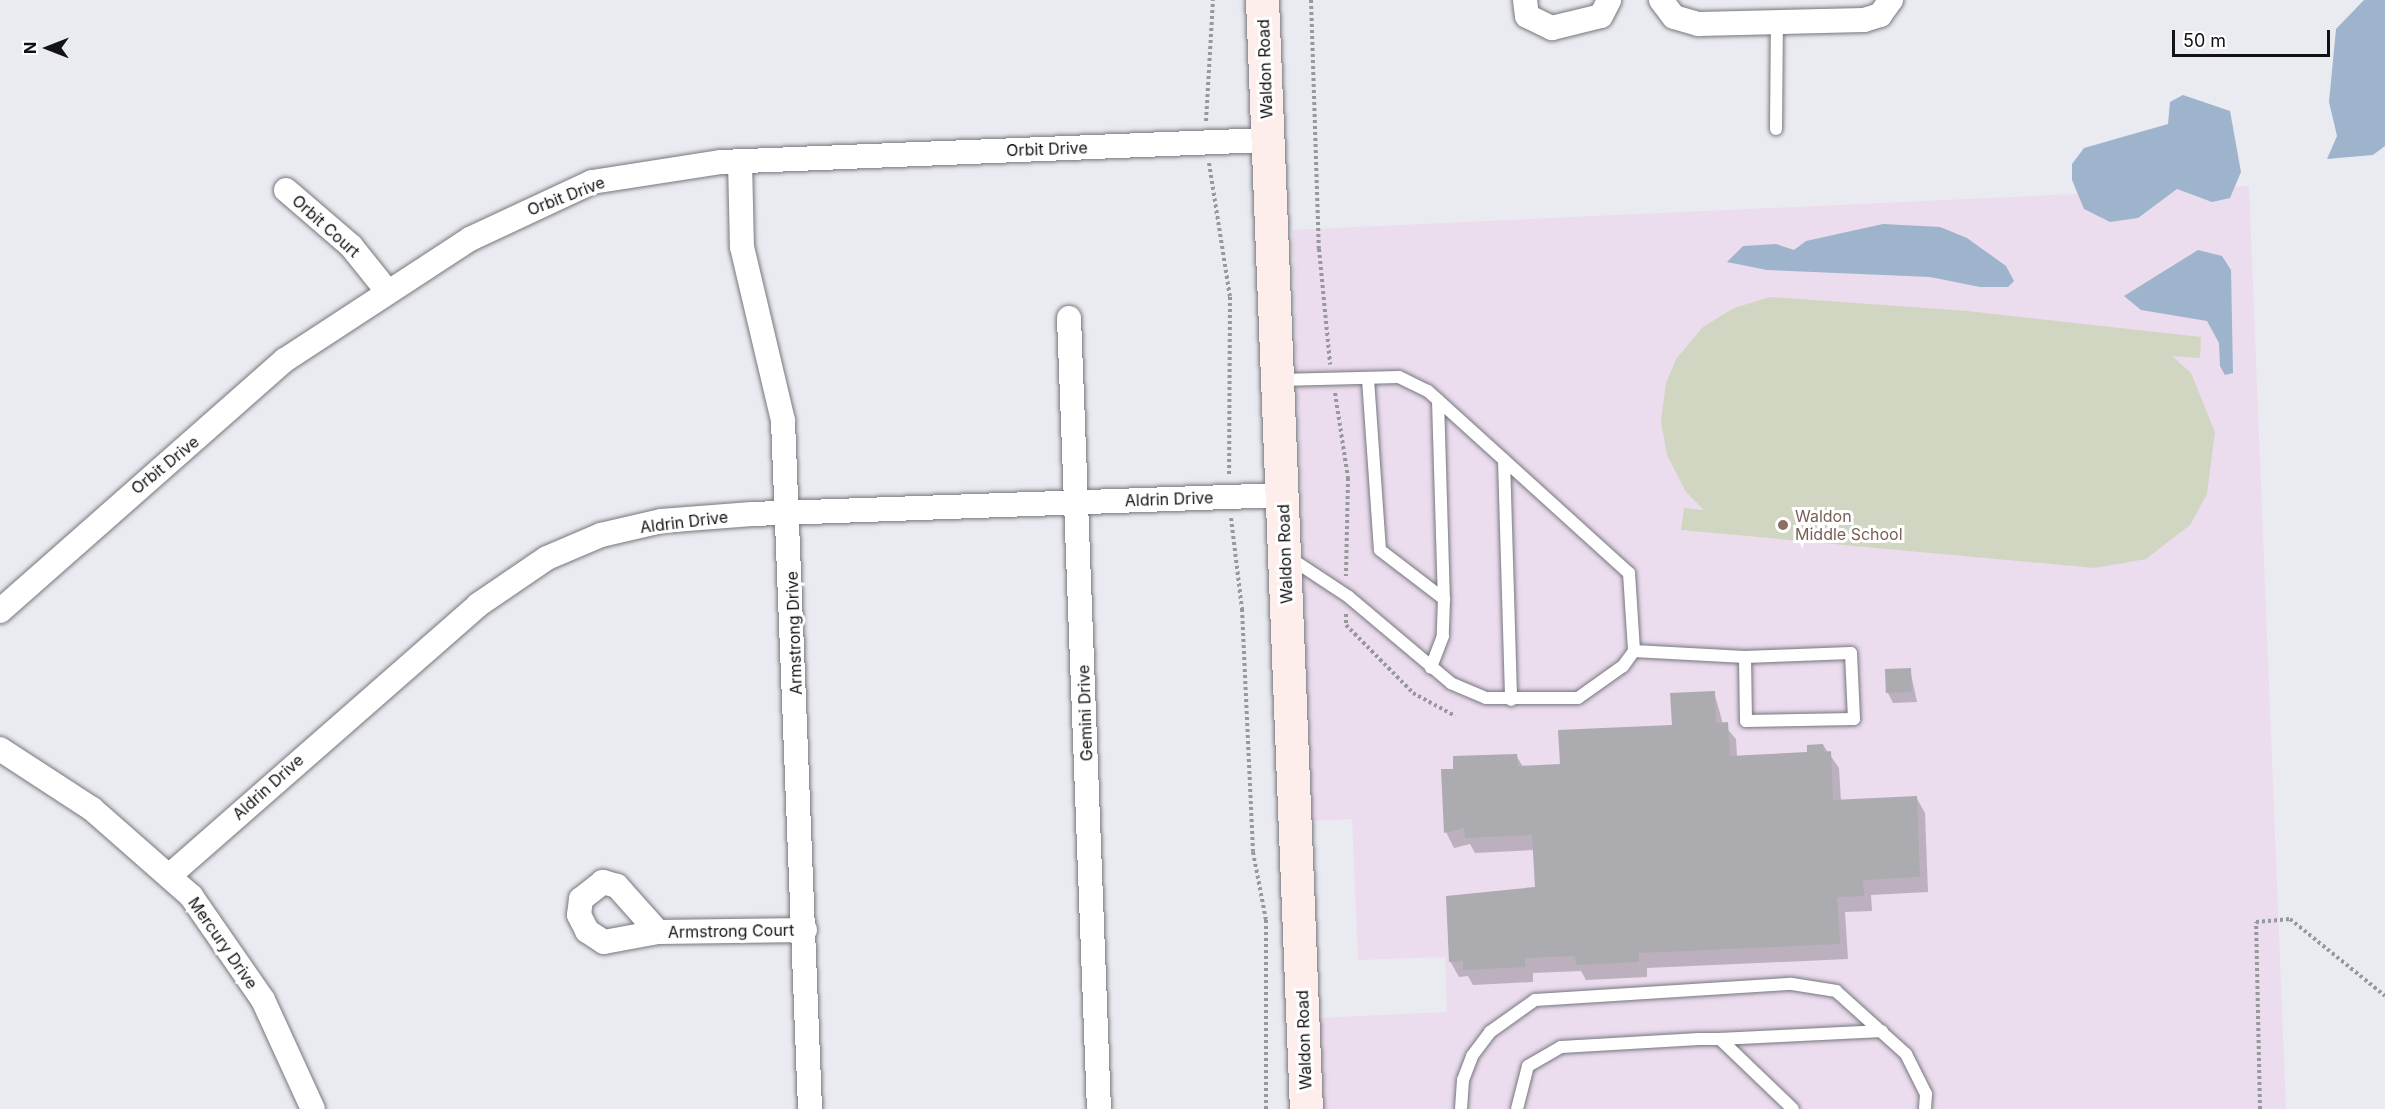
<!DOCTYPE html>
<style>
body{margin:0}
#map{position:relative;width:2385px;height:1109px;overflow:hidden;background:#eaebf1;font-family:Inter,sans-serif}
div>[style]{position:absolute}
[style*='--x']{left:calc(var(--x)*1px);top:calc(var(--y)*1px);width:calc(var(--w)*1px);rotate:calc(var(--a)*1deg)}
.education>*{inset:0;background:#ebdcee}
.green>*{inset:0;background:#d1d6c3}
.water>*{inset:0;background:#9eb4cd}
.shadow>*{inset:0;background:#0003}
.building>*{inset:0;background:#ababb0;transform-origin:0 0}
.path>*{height:4px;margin-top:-2px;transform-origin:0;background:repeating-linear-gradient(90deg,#97989c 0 3px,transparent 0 6px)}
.roads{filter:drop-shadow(0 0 2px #76777c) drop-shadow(0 0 2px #76777c)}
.lane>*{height:12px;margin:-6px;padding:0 6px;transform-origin:6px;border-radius:6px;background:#fff}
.street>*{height:24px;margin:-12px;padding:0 12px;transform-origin:12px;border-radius:12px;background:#fff}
.secondary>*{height:33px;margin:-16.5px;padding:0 16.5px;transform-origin:16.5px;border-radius:16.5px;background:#fdeeec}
.dots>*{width:16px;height:16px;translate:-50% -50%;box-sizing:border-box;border:3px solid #fff;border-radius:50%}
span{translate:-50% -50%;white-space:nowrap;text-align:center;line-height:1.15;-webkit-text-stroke:6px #fff;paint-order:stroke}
.street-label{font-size:16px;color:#121214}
.education-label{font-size:16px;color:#785e54}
.left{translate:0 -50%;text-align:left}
.north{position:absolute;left:18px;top:18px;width:60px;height:60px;-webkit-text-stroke:4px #fff;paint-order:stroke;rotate:270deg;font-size:16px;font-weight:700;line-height:24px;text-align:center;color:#121214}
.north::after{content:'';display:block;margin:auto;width:21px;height:27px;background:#121214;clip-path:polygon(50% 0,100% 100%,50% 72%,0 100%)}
.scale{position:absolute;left:2172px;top:30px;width:158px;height:27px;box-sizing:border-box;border:3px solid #121214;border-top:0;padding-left:8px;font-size:18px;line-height:21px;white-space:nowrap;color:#121214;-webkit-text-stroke:4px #fff;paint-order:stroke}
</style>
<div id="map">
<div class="education">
<i style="clip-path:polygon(2249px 186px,2286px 1109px,1322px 1109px,1319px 1018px,1447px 1012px,1445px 957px,1358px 960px,1352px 819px,1312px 821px,1292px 230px)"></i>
</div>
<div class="green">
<i style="clip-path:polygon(1770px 297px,1967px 311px,2201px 337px,2200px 358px,2172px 356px,2191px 373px,2215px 432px,2207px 494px,2190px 525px,2146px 559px,2095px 568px,1681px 530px,1684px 508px,1704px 510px,1686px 492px,1667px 455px,1661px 421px,1666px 383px,1676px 359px,1703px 327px,1734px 308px)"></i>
</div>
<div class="water">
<i style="clip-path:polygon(2364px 0,2385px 0,2385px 146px,2373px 155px,2327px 159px,2337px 136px,2329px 102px,2336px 29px)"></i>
<i style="clip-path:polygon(2183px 95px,2230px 111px,2241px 172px,2230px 198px,2212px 202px,2177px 189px,2138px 218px,2110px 222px,2084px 209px,2072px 180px,2072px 164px,2084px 148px,2168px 124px,2170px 102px)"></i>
<i style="clip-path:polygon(1883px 224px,1940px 227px,1967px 238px,2006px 266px,2014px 281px,2008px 287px,1980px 287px,1930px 277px,1767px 270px,1727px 262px,1743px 246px,1776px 244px,1794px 250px,1806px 241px)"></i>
<i style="clip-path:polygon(2198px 250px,2222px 256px,2231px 270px,2233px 373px,2225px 375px,2220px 366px,2219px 343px,2207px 321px,2141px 310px,2124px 296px)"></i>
</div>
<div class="shadow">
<i style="clip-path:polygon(1910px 670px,1917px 702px,1893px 703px,1888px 693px)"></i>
<i style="clip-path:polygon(1714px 692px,1723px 724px,1736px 739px,1737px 757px,1809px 754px,1823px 745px,1839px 768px,1841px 801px,1916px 797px,1925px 813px,1928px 892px,1871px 895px,1872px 911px,1845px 912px,1848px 959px,1647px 968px,1647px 977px,1586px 980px,1581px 971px,1533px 973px,1533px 982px,1473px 985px,1468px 976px,1459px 977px,1450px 961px,1536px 888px,1534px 850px,1475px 853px,1470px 844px,1454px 848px,1446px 832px,1455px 770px,1516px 755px,1523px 767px,1561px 765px,1673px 726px)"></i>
</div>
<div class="building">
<i style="left:1911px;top:668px;width:24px;height:26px;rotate:88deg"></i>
<i style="clip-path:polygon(1715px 691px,1716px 723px,1728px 722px,1730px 756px,1807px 752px,1807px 745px,1823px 744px,1824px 752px,1831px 751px,1833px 800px,1917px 796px,1920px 877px,1863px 880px,1864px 896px,1837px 897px,1840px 944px,1639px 953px,1639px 962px,1576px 965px,1575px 956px,1525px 958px,1525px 967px,1463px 970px,1463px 961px,1449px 962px,1446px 896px,1535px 887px,1532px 835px,1465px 838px,1464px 828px,1444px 833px,1441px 769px,1453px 769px,1453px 756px,1517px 754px,1518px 766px,1560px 764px,1558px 730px,1672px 725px,1670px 693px)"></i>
</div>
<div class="path">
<i style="--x:1311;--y:0;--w:249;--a:88.2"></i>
<i style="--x:1319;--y:249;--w:116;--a:84.5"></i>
<i style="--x:1206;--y:121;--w:121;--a:-86.7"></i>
<i style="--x:1209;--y:163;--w:136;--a:81.1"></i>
<i style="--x:1230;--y:297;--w:178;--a:90.3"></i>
<i style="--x:1335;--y:393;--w:86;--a:81.3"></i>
<i style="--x:1348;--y:478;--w:98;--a:91.2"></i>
<i style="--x:1231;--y:518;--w:92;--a:83.1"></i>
<i style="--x:1242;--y:609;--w:243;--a:87.4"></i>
<i style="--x:1253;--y:852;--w:69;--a:79.2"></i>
<i style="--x:1266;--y:920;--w:189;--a:90"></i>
<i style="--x:1346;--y:614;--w:11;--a:90"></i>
<i style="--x:1346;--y:625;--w:95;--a:45.4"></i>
<i style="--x:1413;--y:693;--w:48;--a:28.7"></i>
<i style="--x:2260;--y:1109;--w:187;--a:-91.2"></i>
<i style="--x:2256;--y:922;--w:34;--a:-5"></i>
<i style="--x:2290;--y:919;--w:122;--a:39"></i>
</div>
<div class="roads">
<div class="lane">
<i style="--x:1776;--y:129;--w:107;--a:-89.5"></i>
<i style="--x:1368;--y:379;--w:171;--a:86"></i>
<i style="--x:1380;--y:550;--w:81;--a:37.4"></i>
<i style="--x:1444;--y:599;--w:37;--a:92"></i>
<i style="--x:1443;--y:636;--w:34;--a:111"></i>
<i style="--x:1279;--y:380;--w:120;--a:-1.4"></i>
<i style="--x:1399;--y:377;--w:32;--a:26"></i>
<i style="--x:1428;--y:391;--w:271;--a:42.2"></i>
<i style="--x:1629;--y:573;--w:78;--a:86.3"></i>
<i style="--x:1634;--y:651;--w:19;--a:126"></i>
<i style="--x:1623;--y:666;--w:55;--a:144.6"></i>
<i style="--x:1578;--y:698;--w:92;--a:180"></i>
<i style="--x:1486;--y:698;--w:38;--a:-157"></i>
<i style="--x:1451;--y:683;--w:133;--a:-139.9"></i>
<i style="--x:1349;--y:597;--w:74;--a:-146.5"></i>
<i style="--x:1438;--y:400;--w:199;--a:88.3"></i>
<i style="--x:1504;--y:460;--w:240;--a:88.3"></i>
<i style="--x:1634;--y:651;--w:111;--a:3.1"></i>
<i style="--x:1745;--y:657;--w:106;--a:-2.2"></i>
<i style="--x:1851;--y:653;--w:66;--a:87.4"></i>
<i style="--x:1854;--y:719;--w:108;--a:178.9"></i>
<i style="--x:1746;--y:721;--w:64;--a:-90.9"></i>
<i style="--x:1720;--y:1039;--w:162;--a:-2.8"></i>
<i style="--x:1461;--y:1109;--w:29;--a:-86"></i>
<i style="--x:1463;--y:1080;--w:26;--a:-69"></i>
<i style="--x:1472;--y:1056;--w:30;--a:-53"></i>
<i style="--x:1490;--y:1032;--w:55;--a:-35.4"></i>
<i style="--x:1535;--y:1000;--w:257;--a:-3.6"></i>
<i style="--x:1792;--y:984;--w:45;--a:9"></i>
<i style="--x:1836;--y:991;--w:94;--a:42"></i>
<i style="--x:1906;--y:1054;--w:45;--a:63.4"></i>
<i style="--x:1926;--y:1094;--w:15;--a:94"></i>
<i style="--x:1517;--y:1109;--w:44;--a:-75.7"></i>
<i style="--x:1528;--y:1066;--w:38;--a:-30"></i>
<i style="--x:1561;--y:1047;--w:138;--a:-3.3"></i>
<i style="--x:1699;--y:1039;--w:21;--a:0"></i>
<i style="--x:1720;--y:1039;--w:101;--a:43.8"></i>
</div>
<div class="street">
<i style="--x:1525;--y:0;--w:16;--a:83"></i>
<i style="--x:1527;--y:16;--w:28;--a:26"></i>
<i style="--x:1552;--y:28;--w:50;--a:-13.8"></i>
<i style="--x:1601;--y:16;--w:18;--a:-63"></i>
<i style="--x:1661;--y:0;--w:21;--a:53"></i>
<i style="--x:1674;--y:17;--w:26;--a:16"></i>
<i style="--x:1699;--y:24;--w:165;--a:-1.4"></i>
<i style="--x:1864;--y:20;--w:17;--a:-17"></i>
<i style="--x:1880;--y:15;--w:19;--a:-54"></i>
<i style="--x:740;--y:161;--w:86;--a:88.7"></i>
<i style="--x:742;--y:247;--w:179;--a:76.7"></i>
<i style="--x:783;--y:421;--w:689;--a:87.75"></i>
<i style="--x:286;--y:190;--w:86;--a:40.7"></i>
<i style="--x:351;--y:246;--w:58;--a:51.3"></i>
<i style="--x:1069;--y:318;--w:792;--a:87.83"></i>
<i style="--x:0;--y:611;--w:380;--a:-41.4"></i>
<i style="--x:285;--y:360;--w:221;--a:-33.2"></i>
<i style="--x:470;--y:239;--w:135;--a:-25"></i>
<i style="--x:592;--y:182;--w:131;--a:-8.8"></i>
<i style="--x:721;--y:162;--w:546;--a:-2.31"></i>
<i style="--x:0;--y:749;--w:110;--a:33.1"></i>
<i style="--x:92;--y:809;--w:132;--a:41.3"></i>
<i style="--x:191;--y:896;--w:126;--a:55.3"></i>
<i style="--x:263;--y:1000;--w:120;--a:65.4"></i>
<i style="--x:170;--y:875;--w:410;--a:-41.2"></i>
<i style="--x:478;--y:605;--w:83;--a:-34.3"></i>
<i style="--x:547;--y:558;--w:59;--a:-23.1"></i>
<i style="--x:601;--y:535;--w:62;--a:-13.1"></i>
<i style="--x:661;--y:521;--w:91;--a:-4.4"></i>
<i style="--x:752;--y:514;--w:530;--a:-2.05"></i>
<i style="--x:658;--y:932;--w:62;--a:-131.7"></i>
<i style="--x:617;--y:886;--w:15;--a:-164"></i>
<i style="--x:603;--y:882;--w:28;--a:142"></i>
<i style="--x:581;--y:899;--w:16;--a:97"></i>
<i style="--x:579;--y:915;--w:18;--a:63"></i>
<i style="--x:587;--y:931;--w:20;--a:33"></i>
<i style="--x:604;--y:942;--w:55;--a:-10.5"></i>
<i style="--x:658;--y:932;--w:147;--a:-0.8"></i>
</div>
<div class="secondary">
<i style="--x:1262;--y:0;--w:1110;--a:87.73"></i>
</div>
</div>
<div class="dots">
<i style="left:1783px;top:525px;background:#8d6e63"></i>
</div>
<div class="street-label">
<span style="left:1265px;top:69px;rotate:-92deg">Waldon Road</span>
<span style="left:1047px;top:149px;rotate:-2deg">Orbit Drive</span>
<span style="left:566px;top:196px;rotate:-21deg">Orbit Drive</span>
<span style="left:326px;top:226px;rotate:42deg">Orbit Court</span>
<span style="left:165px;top:465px;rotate:-39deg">Orbit Drive</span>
<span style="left:1169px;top:499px;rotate:-2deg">Aldrin Drive</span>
<span style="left:684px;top:522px;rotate:-7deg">Aldrin Drive</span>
<span style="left:1285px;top:554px;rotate:-92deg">Waldon Road</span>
<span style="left:794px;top:633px;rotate:-92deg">Armstrong Drive</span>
<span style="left:1085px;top:713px;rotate:-92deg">Gemini Drive</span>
<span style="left:268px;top:787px;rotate:-42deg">Aldrin Drive</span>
<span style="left:731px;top:931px;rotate:-1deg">Armstrong Court</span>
<span style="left:223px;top:943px;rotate:55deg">Mercury Drive</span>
<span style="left:1304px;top:1040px;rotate:-92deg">Waldon Road</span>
</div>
<div class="education-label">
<span class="left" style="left:1795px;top:525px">Waldon<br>Middle School</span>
</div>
<div class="north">N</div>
<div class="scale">50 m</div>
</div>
